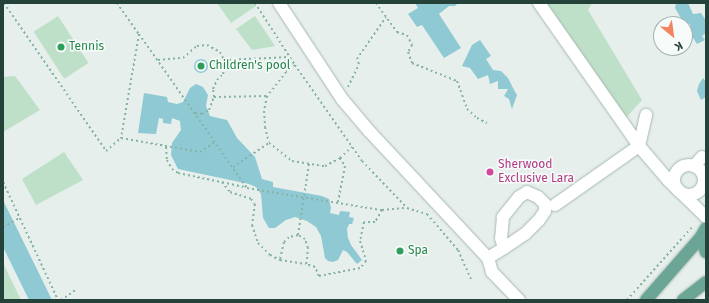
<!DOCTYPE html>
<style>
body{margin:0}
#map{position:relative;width:709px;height:303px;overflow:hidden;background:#e6efeb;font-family:"Fira Sans",sans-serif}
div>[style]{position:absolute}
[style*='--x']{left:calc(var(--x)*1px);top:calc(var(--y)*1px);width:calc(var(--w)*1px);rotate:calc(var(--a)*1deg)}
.green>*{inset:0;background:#bfe0c8;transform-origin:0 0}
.water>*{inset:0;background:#8ec9d4}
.round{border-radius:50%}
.path>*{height:2px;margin-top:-1px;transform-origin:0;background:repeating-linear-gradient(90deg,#86b3a5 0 2px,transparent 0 5px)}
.roads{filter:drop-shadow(0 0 1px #a8b8b2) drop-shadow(0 0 1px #a8b8b2)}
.minor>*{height:12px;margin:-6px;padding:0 6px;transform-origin:6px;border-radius:6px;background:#fff}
.minor>.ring{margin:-6px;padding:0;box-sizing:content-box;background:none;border:12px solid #fff;border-radius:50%}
.major>*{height:12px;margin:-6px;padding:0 6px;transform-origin:6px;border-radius:6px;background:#6aa596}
.dots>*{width:11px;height:11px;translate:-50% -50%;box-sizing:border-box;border:2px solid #f7fbf9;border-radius:50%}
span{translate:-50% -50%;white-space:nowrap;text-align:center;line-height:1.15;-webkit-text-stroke:3px #f7fbf9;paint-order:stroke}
.leisure-label{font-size:12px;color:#27864d}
.left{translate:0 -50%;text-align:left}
.hotel-label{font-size:12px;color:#b23c85}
.frame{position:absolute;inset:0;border:4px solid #24423a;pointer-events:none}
.north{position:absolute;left:653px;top:16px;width:40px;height:40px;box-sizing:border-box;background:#f7fbf9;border:1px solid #a3b1ad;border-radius:50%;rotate:151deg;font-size:11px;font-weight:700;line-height:16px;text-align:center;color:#24423a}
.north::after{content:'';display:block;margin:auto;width:14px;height:18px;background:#f4845f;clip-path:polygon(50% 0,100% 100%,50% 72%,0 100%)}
</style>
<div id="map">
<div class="green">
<i style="clip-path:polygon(217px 3px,254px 3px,256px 6px,231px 23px)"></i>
<i style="clip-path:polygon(545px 3px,592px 3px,588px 10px,642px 100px,625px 119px)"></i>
<i style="left:58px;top:16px;width:56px;height:29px;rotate:57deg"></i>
<i style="clip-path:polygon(255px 16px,275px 46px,252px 50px,236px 29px)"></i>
<i style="clip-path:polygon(15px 76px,40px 110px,3px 132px,3px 77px)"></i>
<i style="clip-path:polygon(64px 152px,83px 180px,36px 205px,22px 179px)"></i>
<i style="clip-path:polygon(3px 263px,21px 300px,3px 300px)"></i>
</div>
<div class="water">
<i style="clip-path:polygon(415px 3px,458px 3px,455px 6px,449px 6px,439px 14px,461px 48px,444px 58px,422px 25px,417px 27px,408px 14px,418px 8px)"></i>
<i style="clip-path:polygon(676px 3px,688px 3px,693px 14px,701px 13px,705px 19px,706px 33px,702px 36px,705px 40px,697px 44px,692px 36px,690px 24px,682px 20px,675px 8px)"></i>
<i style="clip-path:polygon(480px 40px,491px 56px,486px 59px,493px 70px,501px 71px,508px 78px,513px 88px,517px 95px,512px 109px,509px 99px,504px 96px,508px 89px,498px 89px,498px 81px,490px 84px,488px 75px,478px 79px,470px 68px,462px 66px,472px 45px)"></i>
<i class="round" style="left:194px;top:59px;width:14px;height:14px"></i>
<i style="clip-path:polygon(703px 78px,706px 82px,706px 97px,701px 100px,697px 91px,699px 84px)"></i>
<i style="clip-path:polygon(196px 84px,203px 87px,208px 95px,206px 106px,210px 116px,227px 120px,237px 138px,255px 157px,262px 179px,273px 182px,273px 187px,322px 196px,329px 199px,331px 208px,330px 213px,339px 215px,340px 211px,350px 212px,349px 217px,354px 218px,352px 224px,349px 224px,347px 229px,348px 238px,351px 245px,362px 260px,357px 264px,347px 252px,343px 250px,338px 260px,333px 262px,328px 261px,325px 258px,321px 236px,316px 227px,307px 221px,295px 217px,286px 220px,275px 228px,269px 228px,263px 218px,261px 194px,256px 187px,249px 184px,178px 169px,171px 155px,172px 143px,181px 130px,180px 121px,172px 118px,171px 124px,163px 123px,163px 119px,159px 118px,156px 134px,138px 133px,144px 93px,167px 97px,168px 102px,177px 104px,183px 102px,190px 88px)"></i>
<i style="clip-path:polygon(3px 200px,52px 300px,29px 300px,3px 247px)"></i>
</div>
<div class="path">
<i style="--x:4;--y:3;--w:180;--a:55.4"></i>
<i style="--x:106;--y:151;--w:20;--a:-41"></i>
<i style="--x:117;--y:3;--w:38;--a:55"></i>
<i style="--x:139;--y:34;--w:106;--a:99.8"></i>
<i style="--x:121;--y:138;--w:80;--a:10"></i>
<i style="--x:200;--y:152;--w:18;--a:-34"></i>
<i style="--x:255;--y:3;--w:74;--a:57.2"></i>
<i style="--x:295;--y:65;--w:11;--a:142"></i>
<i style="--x:286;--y:72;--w:31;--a:128"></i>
<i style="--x:267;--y:96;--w:15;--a:101"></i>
<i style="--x:264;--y:111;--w:16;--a:86"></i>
<i style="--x:265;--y:127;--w:16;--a:76"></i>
<i style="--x:269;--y:143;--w:29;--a:38"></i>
<i style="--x:292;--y:161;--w:33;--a:9"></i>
<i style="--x:325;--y:166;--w:17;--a:-28"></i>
<i style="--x:340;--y:158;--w:9;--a:58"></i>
<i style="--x:345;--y:166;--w:38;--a:101"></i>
<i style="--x:376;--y:3;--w:36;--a:54"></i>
<i style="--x:397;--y:32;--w:10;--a:17"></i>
<i style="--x:407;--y:35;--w:11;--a:63"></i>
<i style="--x:412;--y:45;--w:8;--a:120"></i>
<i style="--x:408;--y:52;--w:12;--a:70"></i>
<i style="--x:412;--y:63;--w:48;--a:21.8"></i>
<i style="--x:457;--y:81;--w:30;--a:70"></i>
<i style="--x:467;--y:109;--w:13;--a:42"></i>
<i style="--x:477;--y:118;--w:11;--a:27"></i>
<i style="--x:139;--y:34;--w:188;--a:55"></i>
<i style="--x:247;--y:188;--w:137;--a:9.3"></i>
<i style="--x:382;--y:210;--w:14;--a:120"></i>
<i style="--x:375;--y:222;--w:11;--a:180"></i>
<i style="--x:364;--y:222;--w:19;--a:102"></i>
<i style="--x:360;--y:241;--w:21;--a:73"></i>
<i style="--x:366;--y:261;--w:9;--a:131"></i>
<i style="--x:360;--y:268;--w:42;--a:169"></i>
<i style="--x:319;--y:276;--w:10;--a:-114"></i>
<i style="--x:315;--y:267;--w:9;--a:-162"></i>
<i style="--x:158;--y:60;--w:25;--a:-5"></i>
<i style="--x:183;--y:58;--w:18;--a:-41"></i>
<i style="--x:197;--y:46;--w:10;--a:-6"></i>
<i style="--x:207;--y:45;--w:15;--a:28"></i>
<i style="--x:220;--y:52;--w:9;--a:63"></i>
<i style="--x:224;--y:60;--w:65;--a:-2.6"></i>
<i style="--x:295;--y:65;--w:117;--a:55.1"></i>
<i style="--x:362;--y:161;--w:65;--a:46.2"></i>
<i style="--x:348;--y:87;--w:25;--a:-64"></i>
<i style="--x:359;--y:64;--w:5;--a:-112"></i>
<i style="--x:357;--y:59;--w:51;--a:-55.4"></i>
<i style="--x:214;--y:97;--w:8;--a:-97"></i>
<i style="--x:213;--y:89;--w:10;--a:-66"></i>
<i style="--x:217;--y:80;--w:8;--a:-45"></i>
<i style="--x:223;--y:74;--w:8;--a:-76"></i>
<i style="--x:225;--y:66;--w:6;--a:-99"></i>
<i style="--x:195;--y:113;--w:7;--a:8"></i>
<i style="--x:202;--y:114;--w:8;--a:-30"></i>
<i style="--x:209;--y:110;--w:14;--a:-69"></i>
<i style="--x:214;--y:97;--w:53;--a:-1.1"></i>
<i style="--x:166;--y:147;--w:13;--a:86"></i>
<i style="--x:167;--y:160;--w:10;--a:61"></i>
<i style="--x:172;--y:169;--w:7;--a:34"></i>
<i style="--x:178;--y:173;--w:68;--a:11.8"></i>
<i style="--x:340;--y:158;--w:16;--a:-43"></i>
<i style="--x:233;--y:167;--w:43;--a:-33.7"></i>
<i style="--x:3;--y:182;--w:130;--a:65"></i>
<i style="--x:222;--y:182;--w:13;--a:51"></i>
<i style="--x:230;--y:192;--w:22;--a:18"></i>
<i style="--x:251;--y:199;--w:6;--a:51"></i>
<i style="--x:255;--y:204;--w:21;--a:98"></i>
<i style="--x:252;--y:225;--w:19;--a:72"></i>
<i style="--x:258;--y:243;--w:17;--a:45"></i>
<i style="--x:270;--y:255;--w:11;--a:27"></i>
<i style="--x:382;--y:210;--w:25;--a:-5"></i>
<i style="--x:407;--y:208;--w:21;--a:17"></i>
<i style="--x:427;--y:214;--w:48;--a:49.3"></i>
<i style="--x:458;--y:250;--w:32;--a:66"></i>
<i style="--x:3;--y:227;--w:18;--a:-29"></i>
<i style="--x:298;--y:235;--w:9;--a:167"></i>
<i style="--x:289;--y:237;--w:7;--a:135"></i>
<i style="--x:284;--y:242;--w:18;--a:103"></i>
<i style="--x:280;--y:260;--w:26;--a:9"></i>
<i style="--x:306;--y:264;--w:5;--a:-79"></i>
<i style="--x:307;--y:259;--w:11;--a:-85"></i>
<i style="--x:308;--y:248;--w:9;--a:-108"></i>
<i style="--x:305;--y:239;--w:8;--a:-150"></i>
<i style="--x:298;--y:235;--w:72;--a:-81.2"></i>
<i style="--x:61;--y:300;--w:19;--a:-35"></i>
<i style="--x:627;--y:300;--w:99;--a:-48.3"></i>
</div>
<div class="roads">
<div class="minor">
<i style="--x:279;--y:3;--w:115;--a:56.7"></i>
<i style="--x:342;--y:99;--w:43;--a:49.7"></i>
<i style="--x:370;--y:132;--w:173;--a:46.9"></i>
<i style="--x:488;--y:258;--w:15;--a:74"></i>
<i style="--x:492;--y:272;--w:39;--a:46"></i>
<i style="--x:539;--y:3;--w:174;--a:55"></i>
<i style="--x:639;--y:146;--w:45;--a:49.5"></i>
<i style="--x:668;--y:180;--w:53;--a:44.2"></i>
<i class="ring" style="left:674px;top:165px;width:18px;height:18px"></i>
<i style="--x:694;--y:166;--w:12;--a:-48"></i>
<i style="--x:555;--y:205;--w:103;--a:-35.1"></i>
<i style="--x:639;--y:146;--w:32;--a:-77"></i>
<i style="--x:488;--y:258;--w:19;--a:-32"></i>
<i style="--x:504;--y:248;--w:25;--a:-34"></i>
<i style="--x:525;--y:234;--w:20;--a:-45"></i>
<i style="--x:539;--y:220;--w:11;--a:-56"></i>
<i style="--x:545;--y:211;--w:7;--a:-90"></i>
<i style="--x:545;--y:204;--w:10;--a:-135"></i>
<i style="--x:538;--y:197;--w:12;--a:-156"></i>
<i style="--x:527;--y:192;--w:9;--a:148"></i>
<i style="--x:519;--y:197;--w:26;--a:129"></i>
<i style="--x:503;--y:217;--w:21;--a:95"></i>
<i style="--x:501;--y:238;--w:10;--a:73"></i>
</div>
<div class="major">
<i style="--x:701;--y:237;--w:16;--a:72"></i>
<i style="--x:646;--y:300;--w:84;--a:-48.9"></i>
<i style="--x:701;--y:237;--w:10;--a:-61"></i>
<i style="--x:683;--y:300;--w:29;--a:-38"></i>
</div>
</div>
<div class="dots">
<i style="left:61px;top:47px;background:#2e9e5b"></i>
<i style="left:201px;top:66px;background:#2e9e5b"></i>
<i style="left:490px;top:172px;background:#d1479c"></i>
<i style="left:400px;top:251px;background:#2e9e5b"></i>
</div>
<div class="leisure-label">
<span class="left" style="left:69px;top:47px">Tennis</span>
<span class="left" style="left:209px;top:66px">Children's pool</span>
<span class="left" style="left:408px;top:251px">Spa</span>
</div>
<div class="hotel-label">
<span class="left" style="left:498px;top:172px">Sherwood<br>Exclusive Lara</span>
</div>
<div class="frame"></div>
<div class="north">K</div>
</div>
